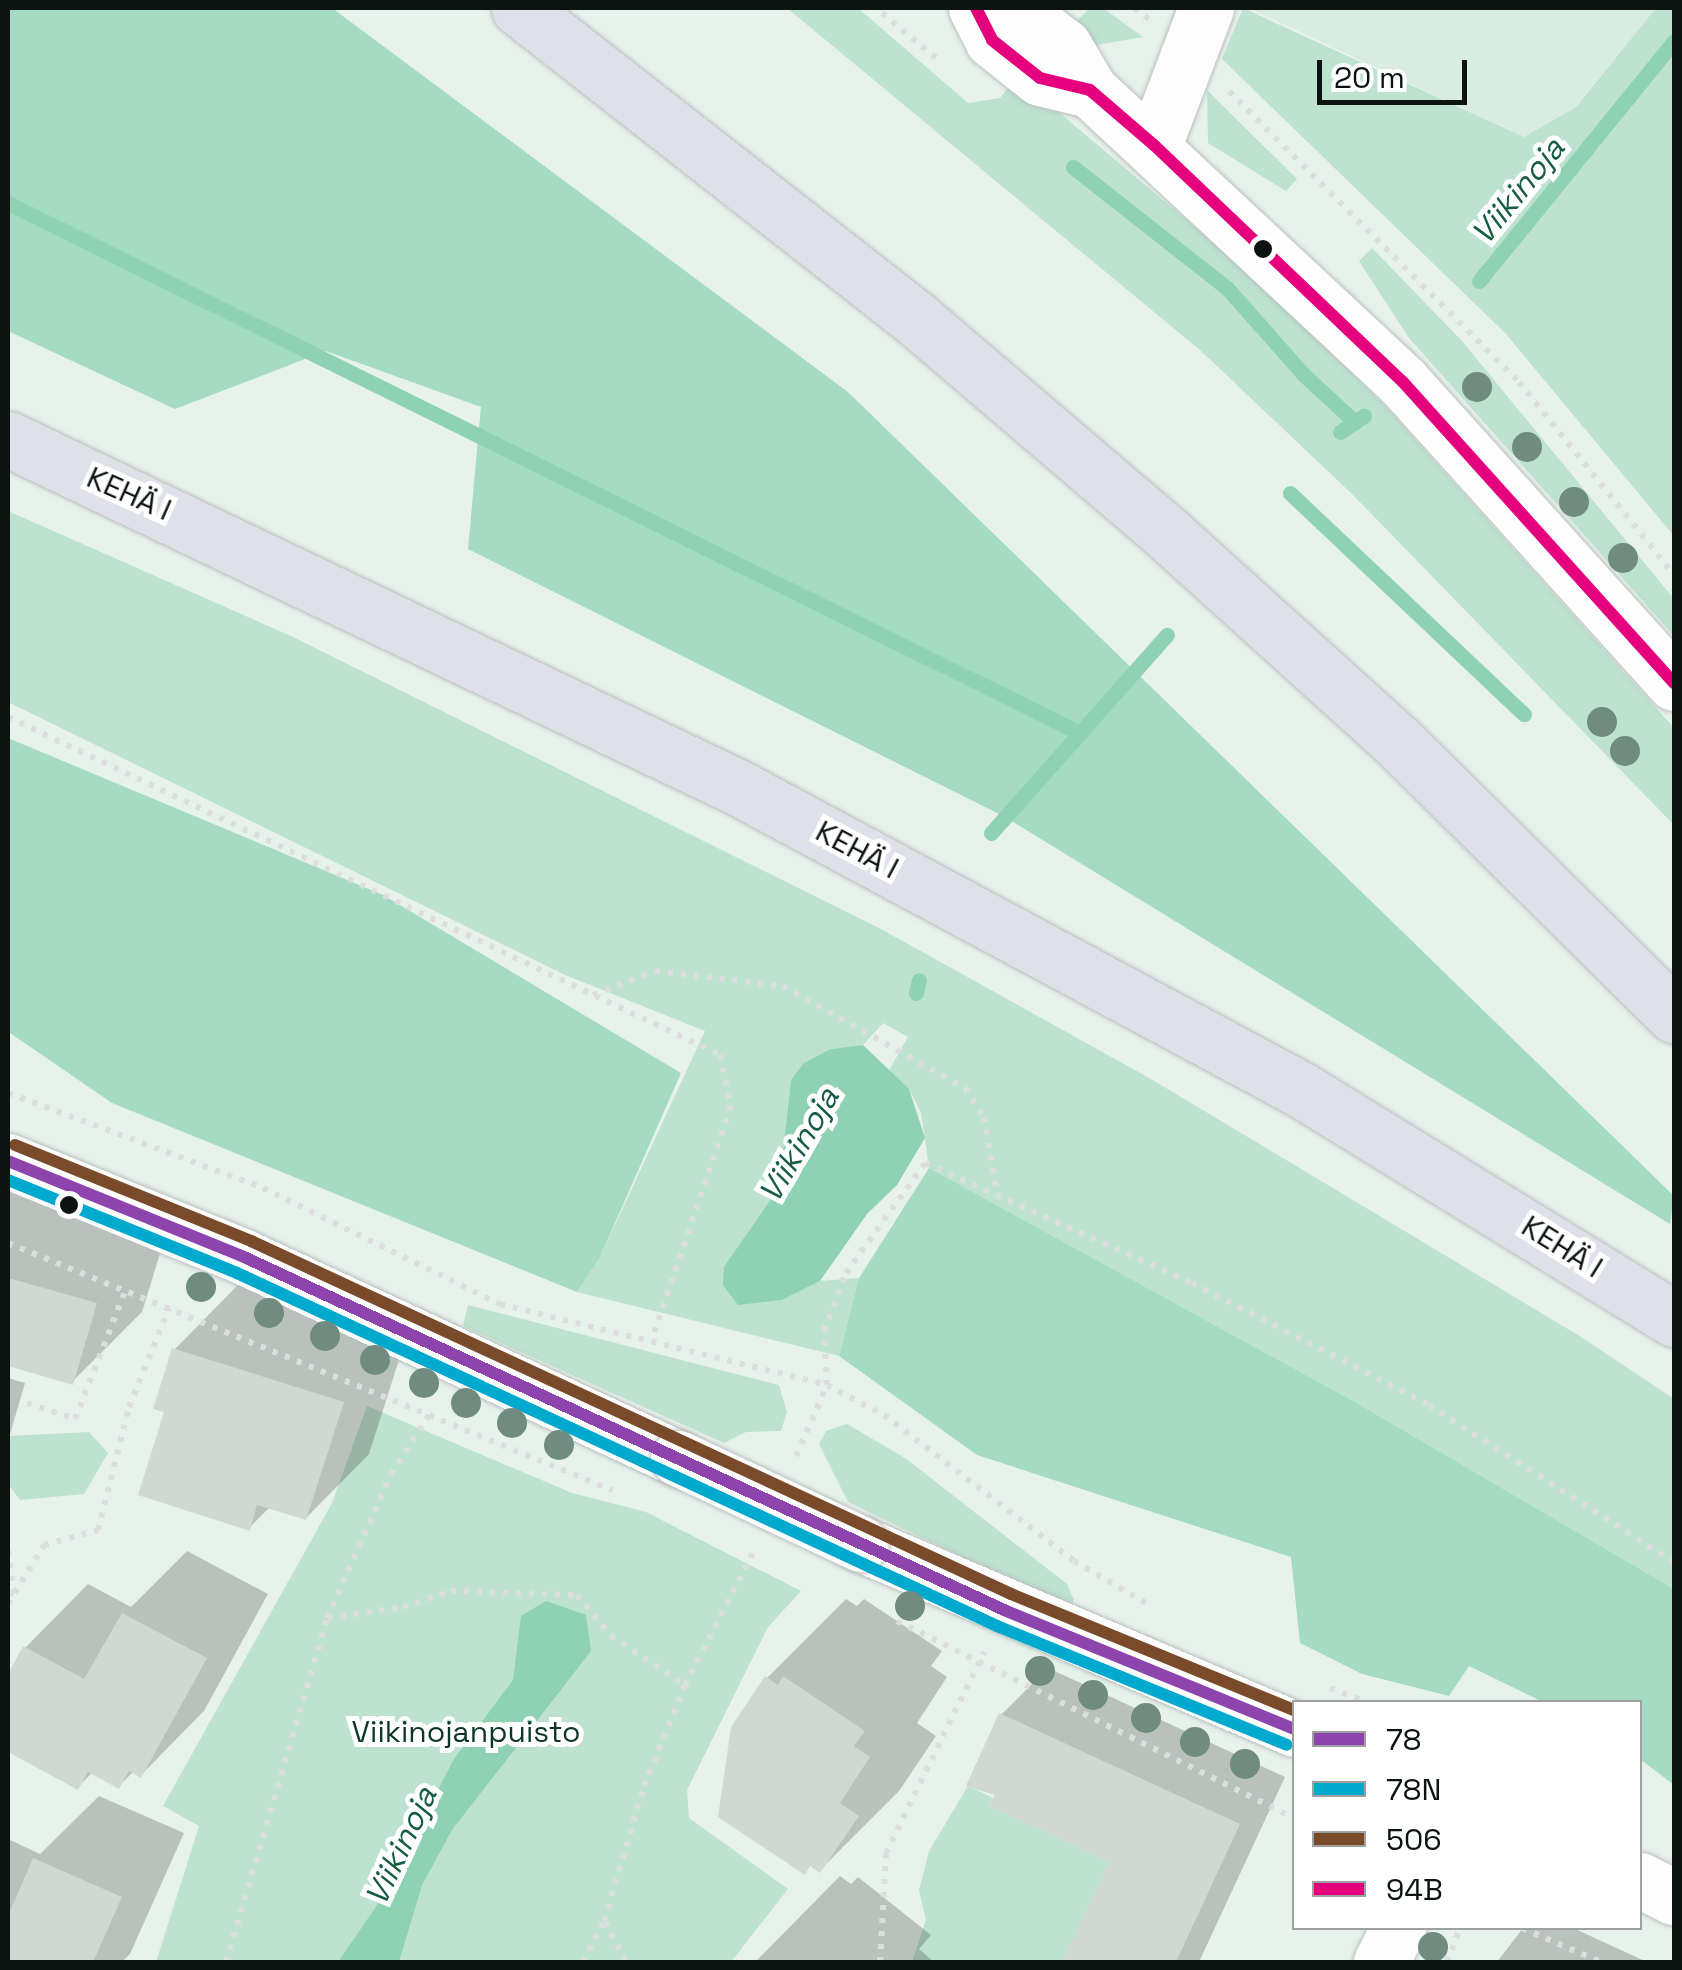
<!DOCTYPE html>
<meta charset="utf-8">
<style>
body{margin:0}
#map{position:relative;width:1682px;height:1970px;overflow:hidden;background:#e8f2ed;font-family:"Space Grotesk",sans-serif}
div>[style]{position:absolute}
[style*='--x']{left:calc(var(--x)*1px);top:calc(var(--y)*1px);width:calc(var(--w)*1px);rotate:calc(var(--a)*1deg)}
.built>*{inset:0;background:#d8ece1}
.green>*{inset:0;background:#bde2cf}
.forest>*{inset:0;background:#a4dbc2}
.water>*{inset:0;background:#8ed2b3}
.shadow>*{inset:0;background:#0003}
.stream>*{height:15px;margin:-7.5px;padding:0 7.5px;transform-origin:7.5px;border-radius:7.5px;background:#8ed2b3}
.building>*{inset:0;background:#d0d8d4}
.path>*{height:6px;margin-top:-3px;transform-origin:0;background:repeating-linear-gradient(90deg,#dbdedd 0 5px,transparent 0 13px)}
.roads{filter:drop-shadow(0 0 2px #b9c0bd) drop-shadow(0 0 2px #b9c0bd)}
.minor>*{height:55px;margin:-27.5px;padding:0 27.5px;transform-origin:27.5px;border-radius:27.5px;background:#fcfdfc}
.highway>*{height:55px;margin:-27.5px;padding:0 27.5px;transform-origin:27.5px;border-radius:27.5px;background:#e0e0ea}
.bridges{filter:drop-shadow(0 0 2px #b9c0bd) drop-shadow(0 0 2px #b9c0bd)}
.minor-bridge>*{height:55px;margin:-27.5px;padding:0 27.5px;transform-origin:27.5px;border-radius:27.5px;background:#fcfdfc}
.bus-1>*{height:12px;margin:-6px;padding:0 6px;transform-origin:6px;border-radius:6px;background:#8e44ad}
.bus-2>*{height:12px;margin:-6px;padding:0 6px;transform-origin:6px;border-radius:6px;background:#00a9ce}
.bus-3>*{height:12px;margin:-6px;padding:0 6px;transform-origin:6px;border-radius:6px;background:#7a4b2a}
.bus-4>*{height:12px;margin:-6px;padding:0 6px;transform-origin:6px;border-radius:6px;background:#e5007d}
.trees>*{width:30px;height:30px;margin:-15px;border-radius:50%;background:#708b7f}
.dots>*{width:28px;height:28px;translate:-50% -50%;box-sizing:border-box;border:5px solid #fff;border-radius:50%}
span{translate:-50% -50%;white-space:nowrap;text-align:center;line-height:1.15;-webkit-text-stroke:10px #fff;paint-order:stroke}
.street-label{font-size:30px;color:#0c1310}
.park-label{font-size:30px;color:#0d3725}
.water-label{font-size:32px;color:#165d41;font-style:italic}
.frame{position:absolute;inset:0;border:10px solid #0c1310;pointer-events:none}
.legend{position:absolute;left:1292px;top:1700px;width:350px;height:230px;box-sizing:border-box;background:#fff;border:2px solid #9ea19f;margin:0;padding:12px 18px;list-style:none;font-size:30px;color:#0c1310}
.legend li{display:flex;align-items:center;gap:20px;height:50px}
.legend b{width:50px;border:2px solid #9ea19f}
.scale{position:absolute;left:1317px;top:60px;width:150px;height:45px;box-sizing:border-box;border:5px solid #0c1310;border-top:0;padding-left:12px;font-size:30px;line-height:35px;white-space:nowrap;color:#0c1310;-webkit-text-stroke:8px #fff;paint-order:stroke}
</style>
<div id="map">
<div class="built">
<i style="clip-path:polygon(1249px 8px,1656px 8px,1575px 107px,1524px 137px)"></i>
</div>
<div class="green">
<i style="clip-path:polygon(787px 8px,858px 8px,968px 103px,1000px 98px,1017px 77px,1253px 276px,1386px 407px,1674px 728px,1674px 825px,1352px 494px,1201px 351px)"></i>
<i style="clip-path:polygon(1090px 8px,1103px 8px,1143px 37px,1097px 45px,1068px 30px)"></i>
<i style="clip-path:polygon(1243px 8px,1524px 137px,1576px 107px,1656px 8px,1674px 8px,1674px 536px,1506px 334px,1222px 59px)"></i>
<i style="clip-path:polygon(1207px 90px,1297px 179px,1286px 191px,1208px 143px)"></i>
<i style="clip-path:polygon(1372px 248px,1462px 341px,1674px 599px,1674px 636px,1409px 338px,1359px 261px)"></i>
<i style="clip-path:polygon(8px 511px,291px 636px,881px 929px,1151px 1079px,1578px 1335px,1674px 1399px,1674px 1589px,1355px 1402px,929px 1168px,921px 1113px,909px 1089px,888px 1072px,908px 1037px,883px 1023px,863px 1045px,831px 1049px,791px 1080px,779px 1187px,745px 1236px,749px 1301px,782px 1300px,820px 1281px,859px 1278px,839px 1356px,577px 1292px,600px 1257px,705px 1031px,565px 975px,8px 702px)"></i>
<i style="clip-path:polygon(468px 1305px,779px 1385px,787px 1412px,781px 1431px,746px 1432px,724px 1443px,463px 1326px)"></i>
<i style="clip-path:polygon(367px 1406px,572px 1493px,646px 1512px,801px 1591px,768px 1627px,687px 1790px,689px 1818px,788px 1889px,731px 1962px,156px 1962px,199px 1826px,163px 1806px,332px 1503px)"></i>
<i style="clip-path:polygon(847px 1424px,905px 1458px,1067px 1584px,1074px 1600px,1070px 1609px,848px 1502px,819px 1444px,826px 1431px)"></i>
<i style="clip-path:polygon(89px 1432px,108px 1453px,84px 1494px,20px 1500px,8px 1484px,8px 1436px)"></i>
<i style="clip-path:polygon(968px 1786px,993px 1798px,989px 1806px,1109px 1862px,1062px 1962px,912px 1962px,926px 1920px,919px 1890px,929px 1851px)"></i>
</div>
<div class="forest">
<i style="clip-path:polygon(8px 8px,332px 8px,848px 392px,1674px 1196px,1670px 1224px,1005px 817px,468px 549px,481px 407px,326px 351px,175px 409px,8px 331px)"></i>
<i style="clip-path:polygon(8px 738px,383px 895px,681px 1073px,600px 1257px,577px 1292px,112px 1103px,10px 1033px)"></i>
<i style="clip-path:polygon(929px 1168px,1355px 1402px,1674px 1589px,1674px 1785px,1640px 1759px,1640px 1702px,1543px 1702px,1469px 1666px,1449px 1696px,1362px 1674px,1300px 1643px,1291px 1557px,977px 1455px,839px 1356px,859px 1278px)"></i>
</div>
<div class="water">
<i style="clip-path:polygon(863px 1045px,909px 1089px,925px 1138px,897px 1185px,867px 1214px,820px 1281px,782px 1300px,738px 1305px,723px 1285px,724px 1267px,779px 1187px,791px 1080px,804px 1063px,831px 1049px)"></i>
<i style="clip-path:polygon(546px 1601px,586px 1615px,591px 1651px,452px 1830px,422px 1885px,399px 1962px,338px 1962px,382px 1898px,454px 1759px,513px 1680px,521px 1616px)"></i>
</div>
<div class="shadow">
<i style="clip-path:polygon(8px 1187px,166px 1234px,142px 1312px,72px 1382px,8px 1363px)"></i>
<i style="clip-path:polygon(238px 1285px,406px 1338px,369px 1454px,306px 1518px,271px 1506px,249px 1528px,167px 1411px,175px 1349px)"></i>
<i style="clip-path:polygon(8px 1378px,25px 1383px,8px 1441px)"></i>
<i style="clip-path:polygon(187px 1551px,268px 1594px,204px 1711px,141px 1775px,134px 1771px,119px 1786px,93px 1772px,78px 1787px,8px 1749px,8px 1679px,25px 1648px,88px 1584px,131px 1607px)"></i>
<i style="clip-path:polygon(846px 1599px,857px 1606px,864px 1599px,942px 1651px,931px 1666px,947px 1677px,917px 1723px,936px 1736px,899px 1791px,820px 1870px,767px 1678px)"></i>
<i style="clip-path:polygon(1048px 1668px,1285px 1777px,1199px 1962px,1065px 1962px,1112px 1861px,998px 1793px,1001px 1715px)"></i>
<i style="clip-path:polygon(99px 1796px,184px 1833px,130px 1954px,122px 1962px,8px 1962px,8px 1839px,40px 1854px)"></i>
<i style="clip-path:polygon(840px 1876px,851px 1884px,858px 1877px,931px 1935px,919px 1949px,934px 1962px,755px 1962px)"></i>
<i style="clip-path:polygon(1523px 1928px,1573px 1928px,1647px 1962px,1497px 1962px)"></i>
</div>
<div class="stream">
<i style="--x:1073;--y:167;--w:196;--a:38.2"></i>
<i style="--x:1227;--y:288;--w:115;--a:48.5"></i>
<i style="--x:1303;--y:374;--w:71;--a:42.7"></i>
<i style="--x:8;--y:203;--w:1196;--a:26.31"></i>
<i style="--x:1479;--y:281;--w:309;--a:-50.9"></i>
<i style="--x:1340;--y:432;--w:29;--a:-34"></i>
<i style="--x:1290;--y:493;--w:322;--a:43.4"></i>
<i style="--x:991;--y:833;--w:265;--a:-48.4"></i>
<i style="--x:916;--y:993;--w:13;--a:-77"></i>
</div>
<div class="building">
<i style="clip-path:polygon(8px 1278px,97px 1303px,73px 1385px,8px 1366px)"></i>
<i style="clip-path:polygon(172px 1348px,344px 1402px,306px 1520px,257px 1505px,250px 1531px,138px 1495px,164px 1412px,153px 1409px)"></i>
<i style="clip-path:polygon(122px 1613px,207px 1658px,141px 1778px,129px 1771px,119px 1789px,88px 1772px,78px 1790px,8px 1752px,8px 1674px,23px 1646px,84px 1679px)"></i>
<i style="clip-path:polygon(765px 1676px,778px 1685px,783px 1676px,865px 1731px,854px 1746px,870px 1757px,840px 1803px,859px 1816px,820px 1873px,810px 1866px,805px 1875px,718px 1817px,731px 1727px)"></i>
<i style="clip-path:polygon(999px 1713px,1240px 1824px,1176px 1962px,1062px 1962px,1109px 1862px,989px 1806px,995px 1795px,966px 1786px)"></i>
<i style="clip-path:polygon(33px 1858px,122px 1897px,93px 1962px,8px 1962px,8px 1916px)"></i>
</div>
<div class="path">
<i style="--x:1134;--y:8;--w:19;--a:36"></i>
<i style="--x:882;--y:13;--w:77;--a:39.7"></i>
<i style="--x:1229;--y:91;--w:411;--a:45.1"></i>
<i style="--x:1519;--y:382;--w:248;--a:51.2"></i>
<i style="--x:8;--y:717;--w:788;--a:25.39"></i>
<i style="--x:720;--y:1055;--w:52;--a:77.8"></i>
<i style="--x:731;--y:1106;--w:244;--a:108.7"></i>
<i style="--x:593;--y:995;--w:66;--a:-21.2"></i>
<i style="--x:655;--y:971;--w:129;--a:6.7"></i>
<i style="--x:783;--y:986;--w:209;--a:29.3"></i>
<i style="--x:965;--y:1088;--w:35;--a:57"></i>
<i style="--x:984;--y:1117;--w:79;--a:80.5"></i>
<i style="--x:8;--y:1093;--w:272;--a:20.4"></i>
<i style="--x:263;--y:1188;--w:264;--a:26.1"></i>
<i style="--x:500;--y:1304;--w:337;--a:13.9"></i>
<i style="--x:827;--y:1385;--w:64;--a:27.8"></i>
<i style="--x:884;--y:1415;--w:240;--a:37.5"></i>
<i style="--x:1074;--y:1561;--w:89;--a:30.3"></i>
<i style="--x:8;--y:1243;--w:653;--a:22.24"></i>
<i style="--x:27;--y:1403;--w:51;--a:18.4"></i>
<i style="--x:75;--y:1419;--w:140;--a:-68.6"></i>
<i style="--x:796;--y:1456;--w:77;--a:-66.4"></i>
<i style="--x:827;--y:1385;--w:54;--a:-93.2"></i>
<i style="--x:824;--y:1331;--w:62;--a:-69.2"></i>
<i style="--x:846;--y:1273;--w:135;--a:-54.3"></i>
<i style="--x:925;--y:1163;--w:293;--a:24.2"></i>
<i style="--x:1192;--y:1283;--w:267;--a:27.2"></i>
<i style="--x:1429;--y:1405;--w:291;--a:32.7"></i>
<i style="--x:8;--y:1550;--w:44;--a:82.2"></i>
<i style="--x:14;--y:1594;--w:6;--a:-162"></i>
<i style="--x:8;--y:1604;--w:69;--a:-58.6"></i>
<i style="--x:44;--y:1545;--w:56;--a:-15.5"></i>
<i style="--x:98;--y:1530;--w:127;--a:-75.9"></i>
<i style="--x:129;--y:1407;--w:107;--a:-68"></i>
<i style="--x:328;--y:1618;--w:76;--a:-8.3"></i>
<i style="--x:403;--y:1607;--w:51;--a:-18.4"></i>
<i style="--x:451;--y:1591;--w:126;--a:1.8"></i>
<i style="--x:577;--y:1595;--w:53;--a:50.3"></i>
<i style="--x:611;--y:1636;--w:89;--a:33.5"></i>
<i style="--x:897;--y:1621;--w:443;--a:26.4"></i>
<i style="--x:1330;--y:1688;--w:39;--a:21"></i>
<i style="--x:605;--y:1922;--w:45;--a:62.3"></i>
<i style="--x:1522;--y:1928;--w:86;--a:23.3"></i>
<i style="--x:226;--y:1962;--w:359;--a:-73.6"></i>
<i style="--x:327;--y:1618;--w:158;--a:-66"></i>
<i style="--x:391;--y:1474;--w:70;--a:-57.2"></i>
<i style="--x:583;--y:1962;--w:46;--a:-62.9"></i>
<i style="--x:604;--y:1921;--w:141;--a:-73.5"></i>
<i style="--x:644;--y:1786;--w:109;--a:-67.9"></i>
<i style="--x:685;--y:1685;--w:153;--a:-62.8"></i>
<i style="--x:880;--y:1962;--w:109;--a:-86.8"></i>
<i style="--x:886;--y:1853;--w:224;--a:-64"></i>
<i style="--x:1447;--y:1962;--w:36;--a:-69"></i>
</div>
<div class="roads">
<div class="minor">
<i style="--x:976;--y:8;--w:36;--a:63"></i>
<i style="--x:992;--y:40;--w:61;--a:38.4"></i>
<i style="--x:1040;--y:78;--w:51;--a:13.5"></i>
<i style="--x:1014;--y:8;--w:63;--a:37.2"></i>
<i style="--x:1064;--y:46;--w:51;--a:59.4"></i>
<i style="--x:1090;--y:90;--w:428;--a:43"></i>
<i style="--x:1403;--y:382;--w:405;--a:48"></i>
<i style="--x:1154;--y:145;--w:147;--a:-69.2"></i>
<i style="--x:8;--y:1161;--w:255;--a:22.1"></i>
<i style="--x:244;--y:1257;--w:478;--a:24.9"></i>
<i style="--x:861;--y:1544;--w:471;--a:23.1"></i>
<i style="--x:1640;--y:1880;--w:38;--a:27"></i>
<i style="--x:1381;--y:1962;--w:38;--a:-63"></i>
</div>
<div class="highway">
<i style="--x:519;--y:8;--w:503;--a:38.05"></i>
<i style="--x:915;--y:318;--w:335;--a:40.5"></i>
<i style="--x:1170;--y:536;--w:309;--a:42.1"></i>
<i style="--x:1399;--y:743;--w:387;--a:44.7"></i>
<i style="--x:8;--y:439;--w:810;--a:25.52"></i>
<i style="--x:739;--y:788;--w:637;--a:28.22"></i>
<i style="--x:1300;--y:1089;--w:439;--a:31.6"></i>
</div>
</div>
<div class="bridges">
<div class="minor-bridge">
<i style="--x:678;--y:1458;--w:202;--a:25.2"></i>
</div>
</div>
<div class="bus-1">
<i style="--x:8;--y:1161;--w:255;--a:22.1"></i>
<i style="--x:244;--y:1257;--w:838;--a:24.91"></i>
<i style="--x:1004;--y:1610;--w:313;--a:22.3"></i>
</div>
<div class="bus-2">
<i style="--x:8;--y:1180;--w:247;--a:22.1"></i>
<i style="--x:237;--y:1273;--w:838;--a:24.91"></i>
<i style="--x:997;--y:1626;--w:313;--a:22.3"></i>
</div>
<div class="bus-3">
<i style="--x:15;--y:1145;--w:255;--a:22.1"></i>
<i style="--x:251;--y:1241;--w:838;--a:24.91"></i>
<i style="--x:1011;--y:1594;--w:306;--a:22.3"></i>
</div>
<div class="bus-4">
<i style="--x:976;--y:8;--w:36;--a:63"></i>
<i style="--x:992;--y:40;--w:61;--a:38.4"></i>
<i style="--x:1040;--y:78;--w:51;--a:13.5"></i>
<i style="--x:1090;--y:90;--w:84;--a:40.7"></i>
<i style="--x:1154;--y:145;--w:344;--a:43.6"></i>
<i style="--x:1403;--y:382;--w:405;--a:48"></i>
</div>
<div class="trees">
<i style="left:1477px;top:387px"></i>
<i style="left:1527px;top:447px"></i>
<i style="left:1574px;top:502px"></i>
<i style="left:1623px;top:558px"></i>
<i style="left:1602px;top:722px"></i>
<i style="left:1625px;top:751px"></i>
<i style="left:201px;top:1287px"></i>
<i style="left:269px;top:1313px"></i>
<i style="left:325px;top:1336px"></i>
<i style="left:375px;top:1360px"></i>
<i style="left:424px;top:1383px"></i>
<i style="left:466px;top:1403px"></i>
<i style="left:512px;top:1423px"></i>
<i style="left:559px;top:1445px"></i>
<i style="left:910px;top:1606px"></i>
<i style="left:1040px;top:1671px"></i>
<i style="left:1093px;top:1695px"></i>
<i style="left:1146px;top:1718px"></i>
<i style="left:1195px;top:1742px"></i>
<i style="left:1245px;top:1764px"></i>
<i style="left:1433px;top:1947px"></i>
</div>
<div class="dots">
<i style="left:1263px;top:249px;background:#0c1310"></i>
<i style="left:69px;top:1205px;background:#0c1310"></i>
</div>
<div class="street-label">
<span style="left:129px;top:494px;rotate:24deg">KEHÄ I</span>
<span style="left:857px;top:850px;rotate:28deg">KEHÄ I</span>
<span style="left:1562px;top:1247px;rotate:32deg">KEHÄ I</span>
</div>
<div class="park-label">
<span style="left:466px;top:1732px">Viikinojanpuisto</span>
</div>
<div class="water-label">
<span style="left:1518px;top:191px;rotate:-51deg">Viikinoja</span>
<span style="left:799px;top:1145px;rotate:-60deg">Viikinoja</span>
<span style="left:401px;top:1846px;rotate:-65deg">Viikinoja</span>
</div>
<div class="frame"></div>
<ul class="legend">
<li><b style="height:12px;background:#8e44ad"></b>78</li>
<li><b style="height:12px;background:#00a9ce"></b>78N</li>
<li><b style="height:12px;background:#7a4b2a"></b>506</li>
<li><b style="height:12px;background:#e5007d"></b>94B</li>
</ul>
<div class="scale">20 m</div>
</div>
